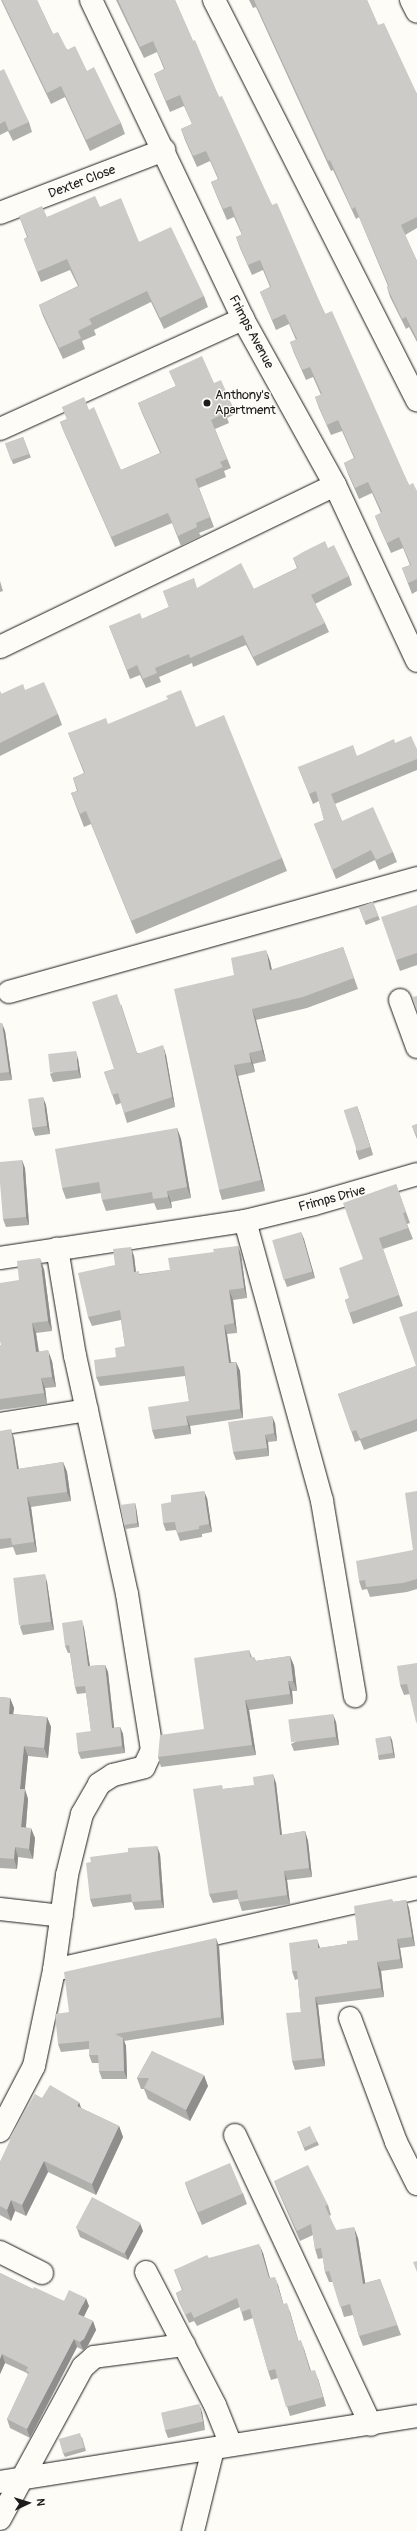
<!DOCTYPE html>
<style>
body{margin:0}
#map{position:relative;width:417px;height:2531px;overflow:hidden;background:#fdfcf7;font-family:Pangolin,sans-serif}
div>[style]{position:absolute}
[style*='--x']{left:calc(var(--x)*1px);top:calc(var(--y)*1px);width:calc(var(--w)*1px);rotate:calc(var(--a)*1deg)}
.roads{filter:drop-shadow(0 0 1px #1c1c1c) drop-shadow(0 0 1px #1c1c1c)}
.minor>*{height:22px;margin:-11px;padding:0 11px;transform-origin:11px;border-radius:11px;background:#fdfcf7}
.wall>*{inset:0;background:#afafac;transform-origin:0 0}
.shaded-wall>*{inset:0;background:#8f8e8c}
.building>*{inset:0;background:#cccbc8;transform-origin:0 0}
.dots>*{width:11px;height:11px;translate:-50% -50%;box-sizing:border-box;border:2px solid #fdfcf7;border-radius:50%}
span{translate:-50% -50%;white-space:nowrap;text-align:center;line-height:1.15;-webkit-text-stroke:3px #fdfcf7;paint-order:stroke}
.street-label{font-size:13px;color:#1c1c1c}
.poi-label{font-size:13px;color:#1c1c1c}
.left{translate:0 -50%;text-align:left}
.north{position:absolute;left:8px;top:2483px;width:40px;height:40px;-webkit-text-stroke:3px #fdfcf7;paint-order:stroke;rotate:86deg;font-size:11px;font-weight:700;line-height:16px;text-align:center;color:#1c1c1c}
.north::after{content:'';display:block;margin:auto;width:14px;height:18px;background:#1c1c1c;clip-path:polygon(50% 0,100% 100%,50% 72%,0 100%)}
</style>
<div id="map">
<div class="roads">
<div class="minor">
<i style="--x:91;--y:0;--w:353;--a:64.5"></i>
<i style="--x:243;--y:319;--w:190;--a:61"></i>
<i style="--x:335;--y:485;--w:194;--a:65"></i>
<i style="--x:214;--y:0;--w:449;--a:63.1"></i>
<i style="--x:411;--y:0;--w:13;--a:63"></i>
<i style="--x:0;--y:213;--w:176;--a:-21"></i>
<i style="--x:0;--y:429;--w:267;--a:-24.4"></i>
<i style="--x:0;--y:647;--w:372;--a:-25.8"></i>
<i style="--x:9;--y:992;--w:424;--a:-15.6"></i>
<i style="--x:400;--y:1000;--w:50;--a:70.1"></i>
<i style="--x:245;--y:1221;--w:290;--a:74.6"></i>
<i style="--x:322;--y:1501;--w:198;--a:80.4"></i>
<i style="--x:0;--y:1258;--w:248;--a:-8.6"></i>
<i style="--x:245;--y:1221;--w:71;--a:-13.8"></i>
<i style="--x:314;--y:1204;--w:107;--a:-16.2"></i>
<i style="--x:0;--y:1424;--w:88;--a:-9.1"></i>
<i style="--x:0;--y:1909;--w:62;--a:6.4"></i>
<i style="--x:54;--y:1970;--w:372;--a:-12.7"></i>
<i style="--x:350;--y:2018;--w:132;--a:69.6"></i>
<i style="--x:396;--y:2142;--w:47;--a:63.4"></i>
<i style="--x:0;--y:2131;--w:73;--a:-62.4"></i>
<i style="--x:34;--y:2066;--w:98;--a:-78.2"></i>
<i style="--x:54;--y:1970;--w:96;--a:-82.2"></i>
<i style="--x:67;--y:1875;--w:63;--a:-76.2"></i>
<i style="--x:82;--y:1814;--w:34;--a:-60"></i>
<i style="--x:99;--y:1784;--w:17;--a:-33"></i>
<i style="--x:113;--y:1775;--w:32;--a:-14"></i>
<i style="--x:144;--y:1767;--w:19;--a:-65"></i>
<i style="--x:152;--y:1750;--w:158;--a:-99.1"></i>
<i style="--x:127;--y:1594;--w:244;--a:-102.3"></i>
<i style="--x:75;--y:1356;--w:109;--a:-99.5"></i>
<i style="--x:235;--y:2135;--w:320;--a:64.9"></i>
<i style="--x:0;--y:2252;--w:47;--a:26.6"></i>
<i style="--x:146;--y:2272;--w:150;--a:62.6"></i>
<i style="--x:215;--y:2405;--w:43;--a:68.2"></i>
<i style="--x:0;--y:2482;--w:422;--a:-9"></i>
<i style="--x:0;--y:2519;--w:173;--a:-61.4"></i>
<i style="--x:83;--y:2367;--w:15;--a:-42"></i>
<i style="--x:94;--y:2357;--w:91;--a:-7.6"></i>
<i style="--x:193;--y:2531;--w:84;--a:-76.3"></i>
</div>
</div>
<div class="wall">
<i style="clip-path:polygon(1px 0,37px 0,53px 34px,87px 71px,121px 123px,125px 134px,90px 151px,65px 97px,51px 104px)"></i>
<i style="clip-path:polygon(116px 0,175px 0,193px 41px,219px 97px,409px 485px,417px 491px,417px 591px,412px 594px,402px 568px,410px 565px,403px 548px,391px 553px,379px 526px,375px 516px,381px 513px,372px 493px,359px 499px,348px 474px,344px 463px,354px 458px,342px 431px,331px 435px,319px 408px,315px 397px,321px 395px,313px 377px,306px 380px,294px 353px,290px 342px,296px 340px,289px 324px,276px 330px,260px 292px,270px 287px,263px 270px,252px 275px,240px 248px,236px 237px,242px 235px,234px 217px,227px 220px,215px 192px,211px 182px,218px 179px,210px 161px,197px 167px,185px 140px,181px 129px,192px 124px,184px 106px,170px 112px,158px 84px,154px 74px,164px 69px,157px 52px,144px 58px)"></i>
<i style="clip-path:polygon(249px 0,367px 0,378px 25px,417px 94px,417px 228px,405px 235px,417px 261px,417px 342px,409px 327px,406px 329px,390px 297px,387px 287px,388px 286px,359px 217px,356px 219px,333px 170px,331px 171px,256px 7px,253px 8px)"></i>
<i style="clip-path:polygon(0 71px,29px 122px,32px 132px,13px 141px,8px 131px,0 135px)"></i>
<i style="clip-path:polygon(100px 207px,139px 242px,204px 296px,208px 307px,164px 329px,151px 302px,94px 330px,96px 335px,82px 341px,85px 349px,63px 359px,43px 316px,39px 305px,78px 286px,70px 270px,41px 282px,24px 239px,27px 237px,19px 216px,47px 217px)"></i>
<i style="clip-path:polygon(169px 371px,214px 383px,232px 405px,235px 414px,227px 418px,229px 423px,215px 429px,231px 468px,224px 471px,226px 477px,199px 488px,214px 527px,199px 533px,201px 536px,181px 546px,172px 523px,115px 547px,64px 432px,60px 422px,67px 419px,62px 407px,89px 410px,121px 470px,160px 453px,142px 413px,138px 403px,176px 386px)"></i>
<i style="left:23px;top:437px;width:22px;height:19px;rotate:69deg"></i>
<i style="clip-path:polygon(328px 548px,349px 576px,352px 585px,315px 604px,325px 623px,329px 632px,257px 666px,246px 645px,193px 667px,192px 663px,159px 677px,161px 682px,146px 688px,140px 675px,130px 679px,109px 626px,142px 619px,169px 607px,163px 591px,197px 588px,254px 589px,297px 568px,293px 558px)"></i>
<i style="clip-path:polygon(0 581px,3px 591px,0 592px)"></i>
<i style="clip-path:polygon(25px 690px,58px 714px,62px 725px,0 756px,0 691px,1px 694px)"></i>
<i style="clip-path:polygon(108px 724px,196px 727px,282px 858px,287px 871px,136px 934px,91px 824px,84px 827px,71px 793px,77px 791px,73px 778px,84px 773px,68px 733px)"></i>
<i style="clip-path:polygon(395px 743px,417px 749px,417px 770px,335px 804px,342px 821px,393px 852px,397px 862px,379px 870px,375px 860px,336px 879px,314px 824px,324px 820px,319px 801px,313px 804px,298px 767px,357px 756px)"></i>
<i style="left:373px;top:902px;width:19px;height:15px;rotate:69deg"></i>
<i style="clip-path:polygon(417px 905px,417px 965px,400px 971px,396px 960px)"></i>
<i style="clip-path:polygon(343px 947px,358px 989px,307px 1008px,256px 1020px,266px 1061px,253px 1064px,255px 1072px,238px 1076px,265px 1191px,222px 1200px,219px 1190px,234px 975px,270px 961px,272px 970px)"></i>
<i style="clip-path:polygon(121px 1004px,137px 1053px,166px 1055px,175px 1107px,127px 1123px,121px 1103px,116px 1105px,104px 1072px,114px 1069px)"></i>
<i style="clip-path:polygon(0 1023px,5px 1031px,12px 1080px,0 1081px)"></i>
<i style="clip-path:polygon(78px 1059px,81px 1078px,53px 1082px,50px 1074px)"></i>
<i style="clip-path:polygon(46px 1105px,50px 1134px,35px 1136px,32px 1128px)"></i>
<i style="clip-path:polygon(357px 1106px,373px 1155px,359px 1160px,356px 1152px)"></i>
<i style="clip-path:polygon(417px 1124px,417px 1139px,412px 1126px)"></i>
<i style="clip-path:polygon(177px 1128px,181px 1139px,191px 1198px,171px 1202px,172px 1208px,157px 1210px,154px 1203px,106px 1211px,102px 1200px,101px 1193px,66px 1199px,62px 1188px)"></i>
<i style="clip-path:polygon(25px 1168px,29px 1225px,6px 1227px,3px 1219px)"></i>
<i style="clip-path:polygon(396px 1184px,410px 1223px,407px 1224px,413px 1239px,383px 1249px,403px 1306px,353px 1324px,345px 1300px,349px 1298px,363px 1259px)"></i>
<i style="clip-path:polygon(301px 1232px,315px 1278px,287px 1287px,284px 1279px)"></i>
<i style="clip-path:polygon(238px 1246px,241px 1255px,247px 1298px,233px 1300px,237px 1333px,227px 1334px,231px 1362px,236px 1362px,240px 1371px,243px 1418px,190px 1426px,191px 1434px,155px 1439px,152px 1430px,189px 1401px,185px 1376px,100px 1386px,96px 1377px,116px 1357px,125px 1346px,121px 1320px,92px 1326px,88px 1317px,115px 1265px,134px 1256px,136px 1272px,140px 1274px,170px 1270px,214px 1252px)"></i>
<i style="clip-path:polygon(44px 1269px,52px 1331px,36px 1333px,39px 1351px,52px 1361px,56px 1387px,45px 1388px,47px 1404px,0 1410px,0 1345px,1px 1345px,19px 1280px)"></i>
<i style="clip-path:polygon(417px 1311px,417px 1431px,364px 1450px,360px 1440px,355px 1442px,338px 1394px,416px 1366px)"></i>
<i style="clip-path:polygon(275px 1423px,277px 1441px,268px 1442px,269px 1456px,236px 1460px,233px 1452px)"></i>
<i style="clip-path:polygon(0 1431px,14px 1438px,19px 1469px,63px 1462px,67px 1472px,71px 1501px,31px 1507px,37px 1552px,16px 1555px,13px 1547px,0 1549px)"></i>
<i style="clip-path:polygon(417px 1491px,417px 1589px,407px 1592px,370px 1597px,367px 1589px,362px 1590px,359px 1581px,413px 1550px)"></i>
<i style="clip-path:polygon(207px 1498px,212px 1532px,202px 1534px,202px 1537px,180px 1541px,176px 1530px,166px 1531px,163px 1523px)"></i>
<i style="clip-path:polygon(135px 1503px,136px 1507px,139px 1527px,126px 1529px,124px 1525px)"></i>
<i style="clip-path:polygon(47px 1582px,54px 1630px,23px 1635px,20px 1627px)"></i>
<i style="clip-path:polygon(84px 1628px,90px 1666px,105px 1665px,108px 1672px,114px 1728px,120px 1727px,123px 1734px,125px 1753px,81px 1759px,78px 1752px,91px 1731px,86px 1693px,77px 1694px,75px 1687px,70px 1653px,68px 1653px,65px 1646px)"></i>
<i style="clip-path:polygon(249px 1650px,252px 1657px,254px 1657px,256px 1661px,290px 1656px,294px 1666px,297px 1691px,292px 1691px,293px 1704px,249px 1710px,256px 1755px,161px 1767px,158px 1757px,204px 1729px)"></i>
<i style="clip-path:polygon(417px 1663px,417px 1724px,410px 1694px,404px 1695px,400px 1685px)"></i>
<i style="clip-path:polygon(0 1697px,10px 1698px,14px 1708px,13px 1714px,47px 1717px,51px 1727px,48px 1758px,28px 1756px,24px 1789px,28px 1799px,26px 1827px,35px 1838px,33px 1859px,18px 1857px,17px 1869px,0 1868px)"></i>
<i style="clip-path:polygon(336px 1722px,339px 1745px,294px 1751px,291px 1744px)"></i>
<i style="clip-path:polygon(390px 1736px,392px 1740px,395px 1758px,379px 1760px,378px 1756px)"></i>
<i style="clip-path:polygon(276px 1783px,282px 1835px,305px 1831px,308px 1841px,312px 1877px,287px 1880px,290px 1904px,242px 1911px,238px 1899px,213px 1903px,209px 1894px,223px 1789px)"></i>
<i style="clip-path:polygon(160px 1854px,164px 1908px,135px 1910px,132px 1902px,93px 1907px,90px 1899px)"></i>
<i style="clip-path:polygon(392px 1899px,393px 1902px,406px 1900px,409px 1908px,415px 1946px,400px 1948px,403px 1968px,381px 1971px,384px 1997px,318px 2005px,325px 2066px,295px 2070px,292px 2061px,301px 2012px,298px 1979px,295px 1980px,292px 1971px,320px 1948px,347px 1944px,358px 1940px)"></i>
<i style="clip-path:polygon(219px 1946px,224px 2025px,124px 2041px,126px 2046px,127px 2079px,102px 2079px,99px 2071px,99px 2063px,92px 2063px,89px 2055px,89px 2049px,61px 2052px,58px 2044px,69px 2012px)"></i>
<i style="clip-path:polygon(152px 2051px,208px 2086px,190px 2121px,148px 2099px,144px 2089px,141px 2089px,137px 2078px)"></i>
<i style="clip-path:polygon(42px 2098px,81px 2108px,119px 2126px,123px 2137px,96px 2195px,48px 2172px,26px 2216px,15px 2211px,11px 2221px,0 2215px,0 2162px,11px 2140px,10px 2137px)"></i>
<i style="clip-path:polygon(297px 2131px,317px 2141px,319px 2145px,305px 2151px)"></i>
<i style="clip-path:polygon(274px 2181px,328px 2205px,331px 2215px,329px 2216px,336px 2230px,358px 2238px,365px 2283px,380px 2279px,401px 2335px,363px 2346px,359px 2336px,353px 2315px,344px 2317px,333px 2282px,329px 2282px,325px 2272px,323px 2258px,318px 2259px,315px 2249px,313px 2235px,300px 2241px,278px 2191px)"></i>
<i style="clip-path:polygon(185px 2183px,243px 2193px,247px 2204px,202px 2225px,189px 2194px)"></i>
<i style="clip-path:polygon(77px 2229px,143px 2231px,128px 2260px,80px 2237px)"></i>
<i style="clip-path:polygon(263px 2253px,270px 2278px,278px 2285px,283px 2304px,290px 2312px,298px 2341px,304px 2349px,311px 2371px,318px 2379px,326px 2406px,290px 2416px,278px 2378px,271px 2380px,268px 2371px,253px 2318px,244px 2321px,240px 2307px,197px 2326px,194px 2321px,189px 2323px,179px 2302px,176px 2293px,182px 2290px,174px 2270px,209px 2258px)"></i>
<i style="clip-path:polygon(0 2273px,33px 2289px,64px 2301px,89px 2306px,84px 2317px,93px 2321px,96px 2330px,87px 2347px,83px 2350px,77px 2347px,30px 2438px,10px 2428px,7px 2419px,28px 2375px,27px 2373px,5px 2363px,0 2374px)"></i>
<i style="clip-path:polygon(202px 2412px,205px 2430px,168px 2438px,165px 2430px)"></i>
<i style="clip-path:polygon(82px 2437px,86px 2451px,65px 2457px,63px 2453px)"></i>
</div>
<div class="shaded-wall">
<i style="clip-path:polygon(266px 950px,270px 961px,274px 981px,270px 970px)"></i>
<i style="clip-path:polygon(252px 1009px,256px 1020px,266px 1061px,262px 1050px)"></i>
<i style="clip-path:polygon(2px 1023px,5px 1031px,12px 1080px,9px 1072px)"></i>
<i style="clip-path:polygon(163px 1045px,166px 1055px,175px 1107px,172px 1097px)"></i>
<i style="clip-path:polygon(76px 1051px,78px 1059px,81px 1078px,78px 1070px)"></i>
<i style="clip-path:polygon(249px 1053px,253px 1064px,255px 1072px,251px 1062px)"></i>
<i style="clip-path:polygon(234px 1065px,238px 1076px,265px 1191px,261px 1180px)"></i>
<i style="clip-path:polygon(43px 1097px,46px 1105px,50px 1134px,47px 1126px)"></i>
<i style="clip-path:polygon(357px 1106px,360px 1114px,373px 1155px,370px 1147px)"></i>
<i style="clip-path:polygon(177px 1128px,181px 1139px,191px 1198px,187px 1187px)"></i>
<i style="clip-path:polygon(22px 1160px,25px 1168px,29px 1225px,26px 1217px)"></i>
<i style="clip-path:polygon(167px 1191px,171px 1202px,172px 1208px,168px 1197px)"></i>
<i style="clip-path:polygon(301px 1232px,304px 1239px,315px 1278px,312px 1271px)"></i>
<i style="clip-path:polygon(238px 1246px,241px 1255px,247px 1298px,244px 1288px)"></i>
<i style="clip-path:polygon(131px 1247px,134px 1256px,137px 1281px,134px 1272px)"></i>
<i style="clip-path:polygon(40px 1258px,44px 1269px,52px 1331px,48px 1321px)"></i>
<i style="clip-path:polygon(229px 1290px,233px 1300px,237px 1333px,234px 1323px)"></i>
<i style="clip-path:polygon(32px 1323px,36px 1333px,40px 1362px,36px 1352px)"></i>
<i style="clip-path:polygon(224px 1325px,227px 1334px,232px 1372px,229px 1363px)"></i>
<i style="clip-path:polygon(48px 1350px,52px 1361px,56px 1387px,52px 1377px)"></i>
<i style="clip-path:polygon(236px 1362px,240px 1371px,243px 1418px,240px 1409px)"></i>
<i style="clip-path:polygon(41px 1378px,45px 1388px,47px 1404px,44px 1393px)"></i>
<i style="clip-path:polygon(186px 1416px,190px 1426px,191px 1434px,188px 1425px)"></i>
<i style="clip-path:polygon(272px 1416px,275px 1423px,277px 1441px,274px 1433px)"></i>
<i style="clip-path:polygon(11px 1429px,14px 1438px,20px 1478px,17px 1469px)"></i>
<i style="clip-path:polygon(265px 1435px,268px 1442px,269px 1456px,267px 1448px)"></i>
<i style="clip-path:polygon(63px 1462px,67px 1472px,71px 1501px,67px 1492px)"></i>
<i style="clip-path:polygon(204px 1491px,207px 1498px,212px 1532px,209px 1524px)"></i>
<i style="clip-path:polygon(27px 1497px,31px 1507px,37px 1552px,34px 1542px)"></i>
<i style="clip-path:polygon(135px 1503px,136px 1507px,139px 1527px,137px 1523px)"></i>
<i style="clip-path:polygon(45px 1574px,47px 1582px,54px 1630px,51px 1622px)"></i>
<i style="clip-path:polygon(82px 1620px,84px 1628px,91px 1674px,88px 1666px)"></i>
<i style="clip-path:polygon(290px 1656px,294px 1666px,297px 1691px,293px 1681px)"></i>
<i style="clip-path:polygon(105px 1665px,108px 1672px,115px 1735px,112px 1728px)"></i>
<i style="clip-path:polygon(288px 1681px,292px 1691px,293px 1704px,290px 1694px)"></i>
<i style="clip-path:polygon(10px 1698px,14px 1708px,12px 1723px,9px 1714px)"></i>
<i style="clip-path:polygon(245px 1700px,249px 1710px,256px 1755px,252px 1745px)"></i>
<i style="clip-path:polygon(333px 1714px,336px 1722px,339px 1745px,336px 1737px)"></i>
<i style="clip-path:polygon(47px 1717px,51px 1727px,48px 1758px,44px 1748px)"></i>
<i style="clip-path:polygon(120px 1727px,123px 1734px,125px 1753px,122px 1746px)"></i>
<i style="clip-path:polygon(390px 1736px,392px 1740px,395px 1758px,393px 1753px)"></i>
<i style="clip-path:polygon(24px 1746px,28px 1756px,24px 1799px,20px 1789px)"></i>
<i style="clip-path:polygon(273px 1774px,276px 1783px,283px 1844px,280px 1835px)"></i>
<i style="clip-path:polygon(25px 1789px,28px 1799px,25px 1837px,21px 1827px)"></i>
<i style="clip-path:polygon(31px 1828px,35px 1838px,33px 1859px,29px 1849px)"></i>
<i style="clip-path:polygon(305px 1831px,308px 1841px,312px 1877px,309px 1868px)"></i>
<i style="clip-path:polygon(157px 1846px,160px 1854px,164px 1908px,161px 1900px)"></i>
<i style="clip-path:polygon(15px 1847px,18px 1857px,17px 1869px,14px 1859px)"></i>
<i style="clip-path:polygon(284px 1871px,287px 1880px,290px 1904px,287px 1895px)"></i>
<i style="clip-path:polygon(406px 1900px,409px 1908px,415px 1946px,412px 1937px)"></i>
<i style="clip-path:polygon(216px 1938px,219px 1946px,224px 2025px,221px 2017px)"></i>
<i style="clip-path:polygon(317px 1939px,320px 1948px,318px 1948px)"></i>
<i style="clip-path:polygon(397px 1939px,400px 1948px,403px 1968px,400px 1959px)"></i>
<i style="clip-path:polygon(377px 1962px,381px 1971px,384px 1997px,381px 1988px)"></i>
<i style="clip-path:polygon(315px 1997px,318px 2005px,325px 2066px,322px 2058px)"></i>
<i style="clip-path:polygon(123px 2038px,126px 2046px,127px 2079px,124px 2071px)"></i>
<i style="clip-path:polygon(204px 2075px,208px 2086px,190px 2121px,186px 2110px)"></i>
<i style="clip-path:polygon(79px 2102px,83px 2113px,77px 2106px)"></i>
<i style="clip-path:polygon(119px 2126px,123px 2137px,96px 2195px,92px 2184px)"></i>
<i style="clip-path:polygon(44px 2161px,48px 2172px,26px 2216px,22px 2205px)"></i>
<i style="clip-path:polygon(11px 2200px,15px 2211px,11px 2221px,7px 2210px)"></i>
<i style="clip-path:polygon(140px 2223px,143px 2231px,128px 2260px,125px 2253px)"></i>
<i style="clip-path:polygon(354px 2227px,358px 2238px,367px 2294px,363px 2284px)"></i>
<i style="clip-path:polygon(259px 2244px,263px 2253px,272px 2287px,269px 2278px)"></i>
<i style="clip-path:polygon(275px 2277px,278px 2285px,286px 2313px,283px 2304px)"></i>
<i style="clip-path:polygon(86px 2298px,89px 2306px,81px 2322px,78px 2314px)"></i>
<i style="clip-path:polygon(287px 2303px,290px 2312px,301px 2350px,298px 2341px)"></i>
<i style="clip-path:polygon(93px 2321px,96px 2330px,87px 2347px,83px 2350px,80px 2342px)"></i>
<i style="clip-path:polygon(74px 2339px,77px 2347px,30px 2438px,27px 2429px)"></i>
<i style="clip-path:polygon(301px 2340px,304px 2349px,313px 2380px,310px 2371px)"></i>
<i style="clip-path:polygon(2px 2354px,5px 2363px,0 2374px,0 2359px)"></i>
<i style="clip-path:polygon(315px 2370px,318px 2379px,326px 2406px,323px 2397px)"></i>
<i style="clip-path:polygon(199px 2404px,202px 2412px,205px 2430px,203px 2422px)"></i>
</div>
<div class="building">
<i style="clip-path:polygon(2px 0,37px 0,53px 34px,58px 32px,67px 50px,75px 46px,87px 71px,94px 67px,121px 123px,86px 140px,61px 86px,47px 93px)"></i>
<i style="clip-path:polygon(118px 0,175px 0,193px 41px,195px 40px,219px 97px,222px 96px,272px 205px,277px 203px,325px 314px,332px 311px,409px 485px,413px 483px,417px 491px,417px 579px,408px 583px,402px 568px,411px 565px,399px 537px,387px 543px,375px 516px,382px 512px,368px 482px,355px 488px,344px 463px,355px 458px,338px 420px,327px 425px,315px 397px,322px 394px,310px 367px,302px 370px,290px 342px,297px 339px,285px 314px,272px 320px,260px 292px,271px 287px,260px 260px,248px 265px,236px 237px,242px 234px,231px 206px,223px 209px,211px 182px,219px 179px,206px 151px,193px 156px,181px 129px,192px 124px,180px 95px,166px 101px,154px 74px,165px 69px,153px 41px,140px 47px)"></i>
<i style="clip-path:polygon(254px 0,367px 0,378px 25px,384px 23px,417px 94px,417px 217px,401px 225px,417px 261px,417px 339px,406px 317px,402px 319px,387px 287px,389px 286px,355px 207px,352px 209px,330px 160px,328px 161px)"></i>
<i style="clip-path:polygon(4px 69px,29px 122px,9px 131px,5px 121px,0 124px,0 71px)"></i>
<i style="clip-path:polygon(95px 196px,100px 207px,121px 198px,139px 242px,171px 227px,204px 296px,160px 318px,147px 291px,89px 319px,92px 324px,78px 331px,81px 338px,59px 348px,39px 305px,79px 286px,67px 259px,37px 272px,24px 239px,28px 237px,19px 216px,42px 206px,47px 217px)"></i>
<i style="clip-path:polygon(202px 356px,214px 383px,221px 380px,232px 405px,223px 409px,225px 413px,211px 420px,227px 459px,220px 462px,223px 467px,195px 479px,210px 517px,196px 523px,197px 527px,178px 536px,168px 513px,111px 537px,60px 422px,67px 419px,62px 407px,84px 397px,89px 410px,94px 407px,121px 470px,161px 453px,138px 403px,176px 386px,169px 371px)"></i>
<i style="left:23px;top:437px;width:18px;height:19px;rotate:71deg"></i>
<i style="clip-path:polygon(325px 541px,328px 548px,334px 545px,349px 576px,311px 595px,325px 623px,253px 657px,243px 635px,190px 658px,189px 654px,155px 668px,157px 673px,143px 679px,137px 665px,127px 670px,109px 626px,140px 613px,142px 619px,169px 607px,163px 591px,194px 578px,197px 588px,241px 563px,254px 589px,298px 568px,293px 558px,303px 552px)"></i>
<i style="clip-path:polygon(44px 682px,58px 714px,0 743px,0 691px,1px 694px,23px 684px,25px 690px)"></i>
<i style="clip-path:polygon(181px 690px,196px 727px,224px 715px,282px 858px,131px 921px,86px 811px,80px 814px,71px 793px,78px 791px,73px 778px,85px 773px,68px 733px,106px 718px,108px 724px,168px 699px,166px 696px)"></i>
<i style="clip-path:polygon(411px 736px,417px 749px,417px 759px,331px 794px,342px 821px,373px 807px,393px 852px,376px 860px,371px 850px,332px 870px,314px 824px,324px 820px,316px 791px,309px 794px,298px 767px,353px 745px,357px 756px,394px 739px,395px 743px)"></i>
<i style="left:373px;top:902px;width:15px;height:15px;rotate:70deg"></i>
<i style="clip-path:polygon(417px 905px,417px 953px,396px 960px,381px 917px)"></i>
<i style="clip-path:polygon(343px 947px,354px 978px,303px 997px,252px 1009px,262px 1050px,249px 1053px,251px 1062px,234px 1065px,261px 1180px,219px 1190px,174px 989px,234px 975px,231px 958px,266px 950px,270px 970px)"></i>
<i style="clip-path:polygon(117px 994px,137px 1054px,163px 1045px,172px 1097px,124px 1113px,118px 1093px,112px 1095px,104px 1072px,114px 1069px,92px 1002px)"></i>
<i style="clip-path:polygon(417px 996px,417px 1010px,412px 997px)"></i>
<i style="clip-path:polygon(0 1023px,2px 1023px,9px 1072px,0 1073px)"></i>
<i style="left:76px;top:1051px;width:19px;height:28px;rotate:84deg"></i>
<i style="left:43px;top:1097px;width:29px;height:15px;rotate:82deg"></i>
<i style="left:357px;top:1106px;width:43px;height:14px;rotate:72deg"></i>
<i style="clip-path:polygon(417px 1124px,417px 1136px,412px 1126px)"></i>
<i style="clip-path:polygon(177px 1128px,187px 1187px,167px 1191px,168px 1197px,153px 1199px,152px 1192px,102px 1200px,99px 1182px,62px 1188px,55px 1149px)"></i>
<i style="clip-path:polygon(22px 1160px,26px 1217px,3px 1219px,0 1183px,0 1162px)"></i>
<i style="clip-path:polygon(396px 1184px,406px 1212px,403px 1213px,408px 1228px,379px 1238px,399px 1295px,349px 1313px,345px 1300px,349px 1298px,339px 1268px,363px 1259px,343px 1203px)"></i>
<i style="left:301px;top:1232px;width:41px;height:30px;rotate:74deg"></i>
<i style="clip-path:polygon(238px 1246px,244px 1288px,229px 1290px,234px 1323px,224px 1325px,229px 1363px,236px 1362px,240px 1409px,186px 1416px,188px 1425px,152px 1430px,148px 1407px,189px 1401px,184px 1366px,96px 1377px,94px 1360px,116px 1357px,115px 1348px,125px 1346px,120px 1310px,88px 1317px,78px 1273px,115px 1265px,113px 1249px,131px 1247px,134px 1272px,139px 1271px,139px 1275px,170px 1270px,168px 1258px,214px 1252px,213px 1249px)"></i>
<i style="clip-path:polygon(40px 1258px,48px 1321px,32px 1323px,36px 1352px,48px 1350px,52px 1377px,41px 1378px,44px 1393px,0 1399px,0 1345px,1px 1345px,0 1341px,0 1283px,19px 1280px,17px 1261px)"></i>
<i style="clip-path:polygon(417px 1311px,417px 1419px,360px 1439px,356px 1430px,351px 1432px,338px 1394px,416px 1366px,399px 1317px)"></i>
<i style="clip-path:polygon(272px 1416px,274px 1433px,265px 1435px,267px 1448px,233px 1452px,228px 1422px)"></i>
<i style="clip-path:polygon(11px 1429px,17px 1469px,63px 1462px,67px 1492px,27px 1497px,34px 1542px,12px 1545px,11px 1538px,0 1539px,0 1431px)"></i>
<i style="clip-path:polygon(204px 1491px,209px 1524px,199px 1526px,199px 1529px,177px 1533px,175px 1522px,163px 1523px,161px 1504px,171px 1502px,171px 1495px)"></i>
<i style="clip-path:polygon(417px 1491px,417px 1579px,403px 1583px,366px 1587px,365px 1580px,359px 1581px,356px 1561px,413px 1550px,405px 1493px)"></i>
<i style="clip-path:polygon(135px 1503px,137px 1523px,124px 1525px,120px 1505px)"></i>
<i style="left:45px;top:1574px;width:48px;height:32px;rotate:83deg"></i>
<i style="clip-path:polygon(82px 1620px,88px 1666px,105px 1665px,112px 1728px,120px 1727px,122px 1746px,78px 1752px,76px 1733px,91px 1731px,85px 1686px,75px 1687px,69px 1645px,65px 1646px,62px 1623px)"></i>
<i style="clip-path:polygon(249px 1650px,250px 1657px,254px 1657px,255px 1661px,290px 1656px,293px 1681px,288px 1681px,290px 1694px,245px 1700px,252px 1745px,158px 1757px,160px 1735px,204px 1729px,194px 1658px)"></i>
<i style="clip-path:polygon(417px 1663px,417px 1722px,416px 1722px,407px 1684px,400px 1685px,397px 1666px)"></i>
<i style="clip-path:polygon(0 1697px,10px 1698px,9px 1714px,47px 1717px,44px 1748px,24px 1746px,20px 1789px,25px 1789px,21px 1827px,31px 1828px,29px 1849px,15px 1847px,14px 1859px,0 1858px)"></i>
<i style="left:333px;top:1714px;width:23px;height:45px;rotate:83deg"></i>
<i style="left:390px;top:1736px;width:17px;height:15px;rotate:80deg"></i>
<i style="clip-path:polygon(273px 1774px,280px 1835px,305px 1831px,309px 1868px,284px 1871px,287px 1895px,239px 1902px,237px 1890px,209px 1894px,193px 1789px,222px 1785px,223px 1789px,254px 1785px,253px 1777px)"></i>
<i style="clip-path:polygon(157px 1846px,161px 1900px,132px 1902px,131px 1894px,90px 1899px,86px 1863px,91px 1862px,90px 1857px,128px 1852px,128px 1848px)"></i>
<i style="clip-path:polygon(392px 1899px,392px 1902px,406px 1900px,412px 1937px,397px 1939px,400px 1959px,377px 1962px,381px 1988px,315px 1997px,322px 2058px,292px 2061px,286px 2013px,301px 2012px,297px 1971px,292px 1971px,289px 1943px,317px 1939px,318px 1948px,347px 1944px,347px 1941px,358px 1940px,354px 1906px)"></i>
<i style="clip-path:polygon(216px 1938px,221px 2017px,115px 2034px,123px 2038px,124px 2071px,99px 2071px,98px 2055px,89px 2055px,89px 2041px,58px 2044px,55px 2014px,69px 2012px,64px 1972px)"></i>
<i style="clip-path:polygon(152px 2051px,204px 2075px,186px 2110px,144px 2088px,149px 2078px,137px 2078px)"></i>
<i style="clip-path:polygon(50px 2085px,79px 2102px,77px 2106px,119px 2126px,92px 2184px,44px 2161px,22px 2205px,11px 2200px,7px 2210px,0 2206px,0 2162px,11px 2138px,10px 2137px,35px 2094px,42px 2098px)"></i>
<i style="left:310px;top:2126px;width:17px;height:14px;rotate:65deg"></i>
<i style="left:230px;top:2163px;width:33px;height:49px;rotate:67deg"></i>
<i style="clip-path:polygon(308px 2165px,328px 2205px,325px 2206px,336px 2230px,354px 2227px,363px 2284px,380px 2279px,397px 2325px,359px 2336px,350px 2304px,340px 2307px,329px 2271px,325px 2272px,321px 2248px,315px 2249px,311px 2224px,297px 2231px,274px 2181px)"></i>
<i style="left:92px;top:2197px;width:55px;height:35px;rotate:28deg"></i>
<i style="clip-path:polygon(259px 2244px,269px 2278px,275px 2277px,283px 2304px,287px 2303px,298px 2341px,301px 2340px,310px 2371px,315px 2370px,323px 2397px,286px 2407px,275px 2369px,268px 2371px,250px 2309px,241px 2312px,237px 2298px,194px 2318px,191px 2312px,185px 2315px,176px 2293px,183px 2290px,174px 2270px,207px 2255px,209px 2258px)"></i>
<i style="clip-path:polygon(417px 2261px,417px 2272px,413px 2262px)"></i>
<i style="clip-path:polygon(0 2273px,33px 2289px,34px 2287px,64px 2301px,69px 2290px,86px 2298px,78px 2314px,93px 2321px,84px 2339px,80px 2342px,74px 2339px,27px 2429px,7px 2419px,29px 2372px,26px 2371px,28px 2367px,2px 2354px,0 2359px)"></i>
<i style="left:199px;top:2404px;width:18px;height:39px;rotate:77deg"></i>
<i style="left:80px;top:2433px;width:15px;height:22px;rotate:74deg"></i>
</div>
<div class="dots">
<i style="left:207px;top:403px;background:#1c1c1c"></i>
</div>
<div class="street-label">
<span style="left:82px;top:182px;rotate:-21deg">Dexter Close</span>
<span style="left:251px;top:332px;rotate:62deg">Frimps Avenue</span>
<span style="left:332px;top:1199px;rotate:-15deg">Frimps Drive</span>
</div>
<div class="poi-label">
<span class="left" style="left:215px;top:403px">Anthony's<br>Apartment</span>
</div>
<div class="north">N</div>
</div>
